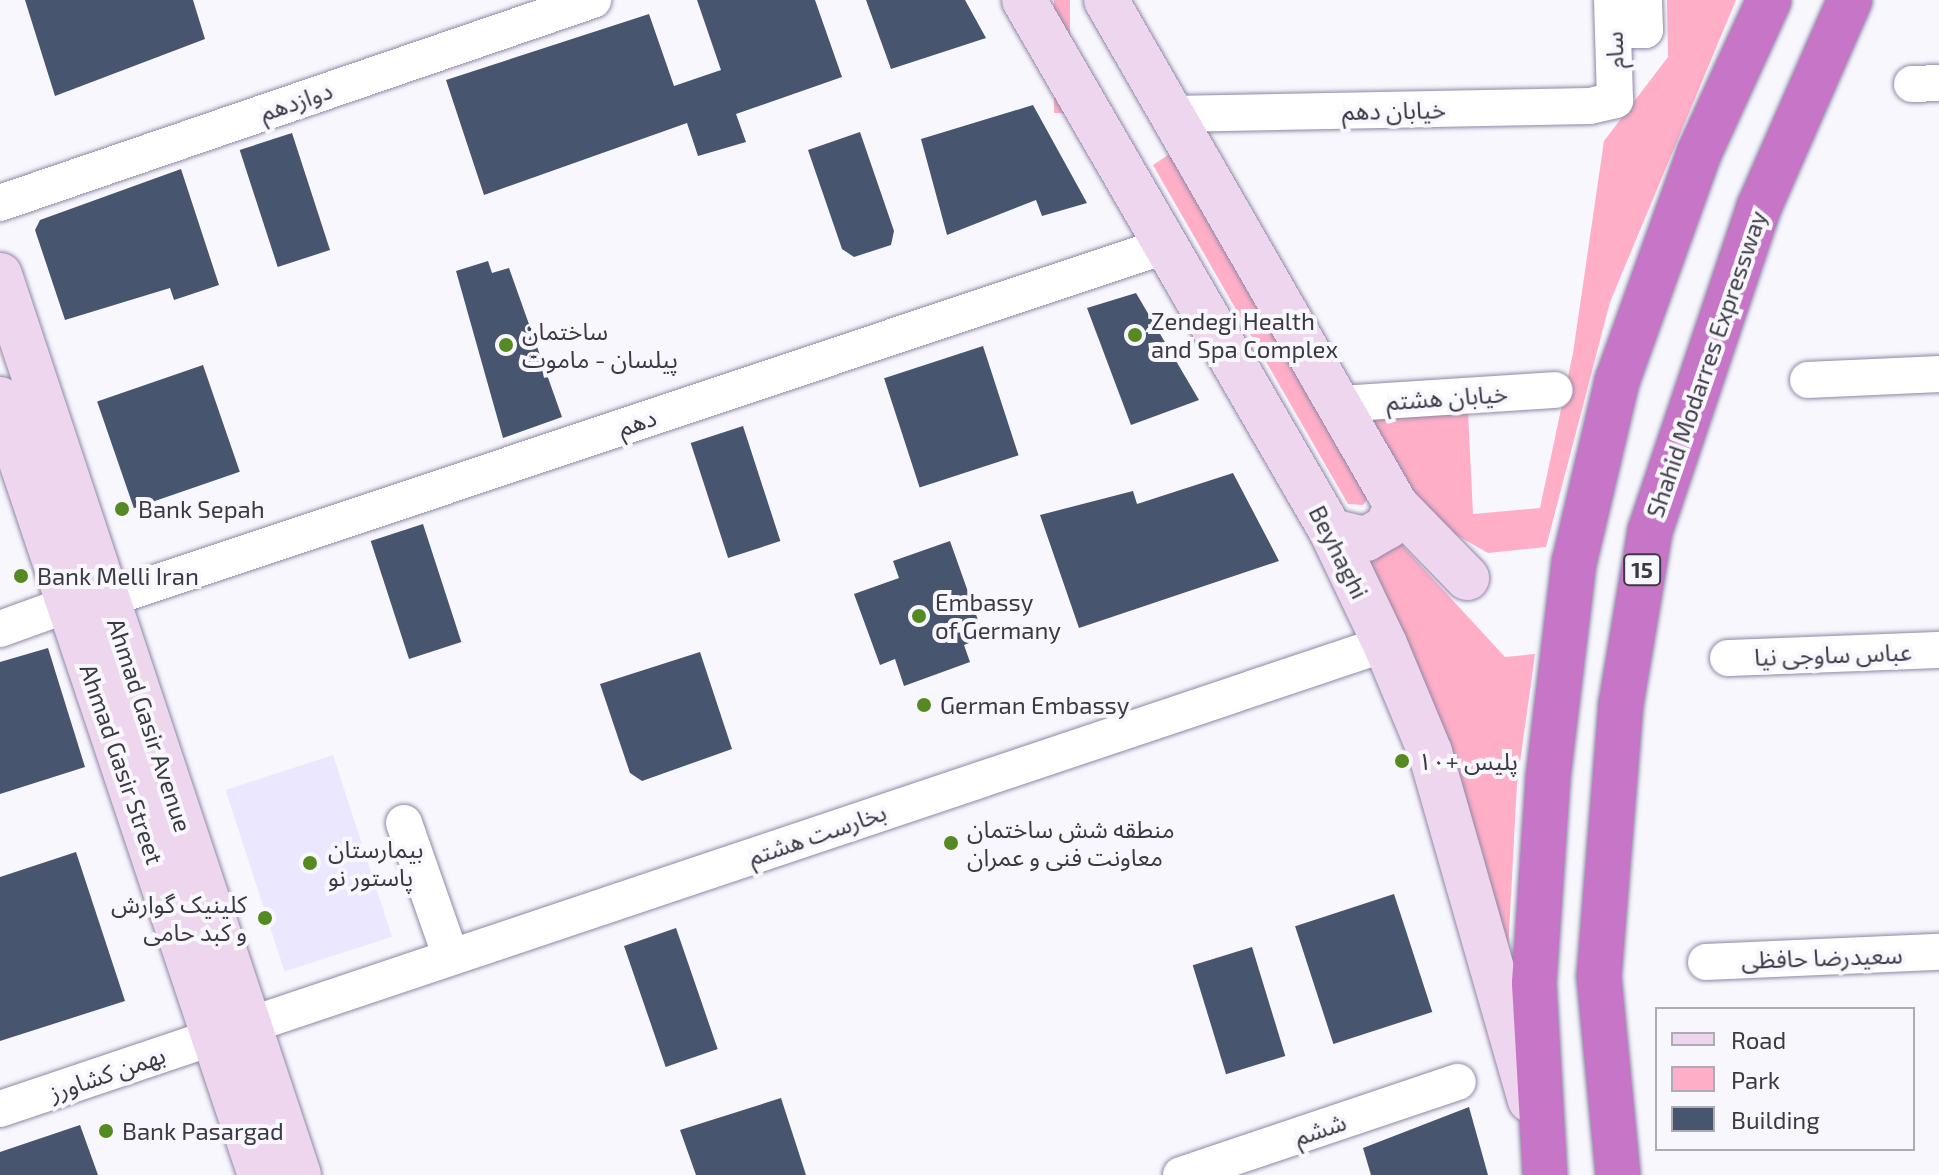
<!DOCTYPE html>
<meta charset="utf-8">
<style>
body{margin:0}
#map{position:relative;width:1939px;height:1175px;overflow:hidden;background:#f8f7fd;font-family:"Exo 2","Noto Sans Arabic",sans-serif}
div>[style]{position:absolute}
[style*='--x']{left:calc(var(--x)*1px);top:calc(var(--y)*1px);width:calc(var(--w)*1px);rotate:calc(var(--a)*1deg)}
.built>*{inset:0;background:#ebe7ff;transform-origin:0 0}
.green>*{inset:0;background:#feaec6;transform-origin:0 0}
.building>*{inset:0;background:#48556e;transform-origin:0 0}
.roads{filter:drop-shadow(0 0 2px #8e88a6) drop-shadow(0 0 2px #8e88a6)}
.street>*{height:36px;margin:-18px;padding:0 18px;transform-origin:18px;border-radius:18px;background:#fff}
.secondary>*{height:44px;margin:-22px;padding:0 22px;transform-origin:22px;border-radius:22px;background:#eed6ee}
.highway>*{height:44px;margin:-22px;padding:0 22px;transform-origin:22px;border-radius:22px;background:#c775c7}
.dots>*{width:22px;height:22px;translate:-50% -50%;box-sizing:border-box;border:4px solid #f8f7fd;border-radius:50%}
span{translate:-50% -50%;white-space:nowrap;text-align:center;line-height:1.15;-webkit-text-stroke:8px #f8f7fd;paint-order:stroke}
.shield-label span{padding:2px 6px;background:#f8f7fd;border:2px solid;border-radius:6px;-webkit-text-stroke-width:0}
.shield-label{font-size:22px;color:#3c3946;font-weight:700}
.street-label{font-size:24px;color:#3c3946}
.poi-label{font-size:24px;color:#3c3946}
.left{translate:0 -50%;text-align:left}
.right{translate:-100% -50%;text-align:right}
.legend{position:absolute;left:1655px;top:1007px;width:260px;height:144px;box-sizing:border-box;background:#f8f7fd;border:2px solid #adabb4;margin:0;padding:10px 14px;list-style:none;font-size:24px;color:#3c3946}
.legend li{display:flex;align-items:center;gap:16px;height:40px}
.legend b{width:40px;border:2px solid #adabb4}
</style>
<div id="map">
<div class="built">
<i style="left:333px;top:755px;width:191px;height:113px;rotate:72deg"></i>
</div>
<div class="green">
<i style="left:1054px;top:0;width:16px;height:113px"></i>
<i style="clip-path:polygon(1667px 0,1736px 0,1610px 302px,1546px 547px,1488px 553px,1444px 528px,1407px 492px,1364px 420px,1468px 411px,1473px 514px,1540px 508px,1573px 353px,1604px 141px,1668px 57px)"></i>
<i style="clip-path:polygon(1168px 155px,1178px 156px,1370px 496px,1363px 505px,1348px 504px,1153px 165px)"></i>
<i style="clip-path:polygon(1399px 542px,1505px 657px,1535px 654px,1517px 784px,1507px 970px,1483px 854px,1445px 733px,1362px 569px)"></i>
</div>
<div class="building">
<i style="clip-path:polygon(25px 0,193px 0,205px 39px,55px 96px)"></i>
<i style="clip-path:polygon(697px 0,815px 0,842px 77px,736px 114px,746px 142px,698px 156px,687px 123px,484px 195px,446px 80px,649px 14px,674px 86px,721px 70px)"></i>
<i style="clip-path:polygon(866px 0,965px 0,986px 38px,891px 69px)"></i>
<i style="clip-path:polygon(1033px 105px,1087px 203px,1042px 216px,1036px 200px,947px 235px,921px 139px)"></i>
<i style="clip-path:polygon(860px 132px,894px 231px,891px 245px,854px 257px,842px 249px,808px 150px)"></i>
<i style="left:292px;top:133px;width:123px;height:55px;rotate:72deg"></i>
<i style="clip-path:polygon(181px 169px,219px 285px,174px 300px,170px 288px,65px 320px,35px 230px,40px 220px)"></i>
<i style="clip-path:polygon(488px 261px,492px 273px,509px 268px,562px 417px,503px 438px,456px 271px)"></i>
<i style="clip-path:polygon(1136px 293px,1199px 400px,1131px 425px,1087px 308px)"></i>
<i style="left:983px;top:346px;width:115px;height:104px;rotate:72deg"></i>
<i style="left:203px;top:365px;width:113px;height:112px;rotate:71deg"></i>
<i style="left:743px;top:426px;width:121px;height:55px;rotate:72deg"></i>
<i style="clip-path:polygon(1233px 473px,1279px 561px,1079px 628px,1040px 515px,1133px 491px,1137px 504px)"></i>
<i style="left:423px;top:524px;width:124px;height:55px;rotate:72deg"></i>
<i style="clip-path:polygon(950px 541px,984px 637px,964px 645px,970px 662px,904px 686px,895px 659px,880px 665px,854px 594px,899px 578px,893px 561px)"></i>
<i style="clip-path:polygon(48px 648px,85px 767px,0 794px,0 662px)"></i>
<i style="clip-path:polygon(700px 652px,732px 749px,642px 781px,630px 773px,600px 684px)"></i>
<i style="clip-path:polygon(76px 852px,125px 1001px,0 1041px,0 877px)"></i>
<i style="left:1394px;top:894px;width:124px;height:104px;rotate:72deg"></i>
<i style="left:676px;top:928px;width:128px;height:55px;rotate:71deg"></i>
<i style="left:1252px;top:947px;width:114px;height:62px;rotate:73deg"></i>
<i style="clip-path:polygon(781px 1098px,806px 1175px,696px 1175px,680px 1130px)"></i>
<i style="clip-path:polygon(1469px 1107px,1488px 1175px,1371px 1175px,1363px 1148px)"></i>
<i style="clip-path:polygon(80px 1125px,98px 1175px,0 1175px,0 1152px)"></i>
</div>
<div class="roads">
<div class="street">
<i style="--x:1613;--y:30;--w:32;--a:0"></i>
<i style="--x:1645;--y:30;--w:30;--a:-92"></i>
<i style="--x:1912;--y:84;--w:27;--a:-2"></i>
<i style="--x:1172;--y:114;--w:418;--a:-1.1"></i>
<i style="--x:1590;--y:106;--w:26;--a:-13"></i>
<i style="--x:1615;--y:100;--w:100;--a:-91.7"></i>
<i style="--x:0;--y:203;--w:627;--a:-18.9"></i>
<i style="--x:1808;--y:380;--w:131;--a:-2.6"></i>
<i style="--x:1339;--y:404;--w:216;--a:-3.7"></i>
<i style="--x:108;--y:599;--w:1117;--a:-18.48"></i>
<i style="--x:0;--y:629;--w:73;--a:-19.9"></i>
<i style="--x:1728;--y:658;--w:211;--a:-2.2"></i>
<i style="--x:404;--y:823;--w:142;--a:70.7"></i>
<i style="--x:1706;--y:962;--w:233;--a:-2.5"></i>
<i style="--x:250;--y:1025;--w:1197;--a:-18.56"></i>
<i style="--x:0;--y:1109;--w:226;--a:-18.6"></i>
<i style="--x:1181;--y:1175;--w:292;--a:-18.6"></i>
</div>
<div class="secondary">
<i style="--x:1024;--y:0;--w:613;--a:59.97"></i>
<i style="--x:1331;--y:531;--w:125;--a:64.5"></i>
<i style="--x:1385;--y:644;--w:117;--a:67.4"></i>
<i style="--x:1430;--y:752;--w:362;--a:74"></i>
<i style="--x:1106;--y:0;--w:582;--a:60.13"></i>
<i style="--x:1396;--y:505;--w:102;--a:45.8"></i>
<i style="--x:0;--y:275;--w:948;--a:71.62"></i>
<i style="--x:0;--y:399;--w:818;--a:71.48"></i>
<i style="--x:1331;--y:531;--w:36;--a:13"></i>
<i style="--x:1366;--y:539;--w:24;--a:-30"></i>
<i style="--x:1387;--y:527;--w:24;--a:-68"></i>
</div>
<div class="highway">
<i style="--x:1545;--y:1175;--w:192;--a:-93.3"></i>
<i style="--x:1534;--y:983;--w:206;--a:-86.1"></i>
<i style="--x:1548;--y:777;--w:216;--a:-83.1"></i>
<i style="--x:1574;--y:563;--w:187;--a:-76.7"></i>
<i style="--x:1617;--y:381;--w:242;--a:-70.2"></i>
<i style="--x:1699;--y:153;--w:168;--a:-65.4"></i>
<i style="--x:1618;--y:1175;--w:200;--a:-95.5"></i>
<i style="--x:1599;--y:976;--w:273;--a:-85.4"></i>
<i style="--x:1621;--y:704;--w:175;--a:-80.5"></i>
<i style="--x:1650;--y:531;--w:342;--a:-71.4"></i>
<i style="--x:1759;--y:207;--w:226;--a:-66.3"></i>
</div>
</div>
<div class="dots">
<i style="left:1135px;top:335px;background:#558a22"></i>
<i style="left:506px;top:345px;background:#558a22"></i>
<i style="left:122px;top:509px;background:#558a22"></i>
<i style="left:21px;top:576px;background:#558a22"></i>
<i style="left:919px;top:616px;background:#558a22"></i>
<i style="left:924px;top:705px;background:#558a22"></i>
<i style="left:1402px;top:761px;background:#558a22"></i>
<i style="left:951px;top:843px;background:#558a22"></i>
<i style="left:310px;top:863px;background:#558a22"></i>
<i style="left:265px;top:918px;background:#558a22"></i>
<i style="left:106px;top:1131px;background:#558a22"></i>
</div>
<div class="shield-label">
<span style="left:1642px;top:570px">15</span>
</div>
<div class="street-label">
<span style="left:1614px;top:50px;rotate:-92deg">سام</span>
<span style="left:296px;top:101px;rotate:-19deg">دوازدهم</span>
<span style="left:1394px;top:110px;rotate:-1deg">خیابان دهم</span>
<span style="left:1706px;top:364px;rotate:-71deg">Shahid Modarres Expressway</span>
<span style="left:1447px;top:397px;rotate:-4deg">خیابان هشتم</span>
<span style="left:637px;top:422px;rotate:-18deg">دهم</span>
<span style="left:1339px;top:552px;rotate:63deg">Beyhaghi</span>
<span style="left:1833px;top:654px;rotate:-2deg">عباس ساوجی نیا</span>
<span style="left:150px;top:725px;rotate:72deg">Ahmad Gasir Avenue</span>
<span style="left:122px;top:764px;rotate:71deg">Ahmad Gasir Street</span>
<span style="left:817px;top:834px;rotate:-19deg">بخارست هشتم</span>
<span style="left:1822px;top:957px;rotate:-2deg">سعیدرضا حافظی</span>
<span style="left:107px;top:1073px;rotate:-19deg">بهمن کشاورز</span>
<span style="left:1320px;top:1129px;rotate:-19deg">ششم</span>
</div>
<div class="poi-label">
<span class="left" style="left:1151px;top:335px">Zendegi Health<br>and Spa Complex</span>
<span class="left" style="left:522px;top:345px">ساختمان<br>پیلسان - ماموت</span>
<span class="left" style="left:138px;top:509px">Bank Sepah</span>
<span class="left" style="left:37px;top:576px">Bank Melli Iran</span>
<span class="left" style="left:935px;top:616px">Embassy<br>of Germany</span>
<span class="left" style="left:940px;top:705px">German Embassy</span>
<span class="left" style="left:1418px;top:761px">پلیس +۱٠</span>
<span class="left" style="left:967px;top:843px">منطقه شش ساختمان<br>معاونت فنی و عمران</span>
<span class="left" style="left:328px;top:863px">بیمارستان<br>پاستور نو</span>
<span class="right" style="left:247px;top:918px">کلینیک گوارش<br>و کبد حامی</span>
<span class="left" style="left:122px;top:1131px">Bank Pasargad</span>
</div>
<ul class="legend">
<li><b style="height:10px;background:#eed6ee"></b>Road</li>
<li><b style="height:22px;background:#feaec6"></b>Park</li>
<li><b style="height:22px;background:#48556e"></b>Building</li>
</ul>
</div>
